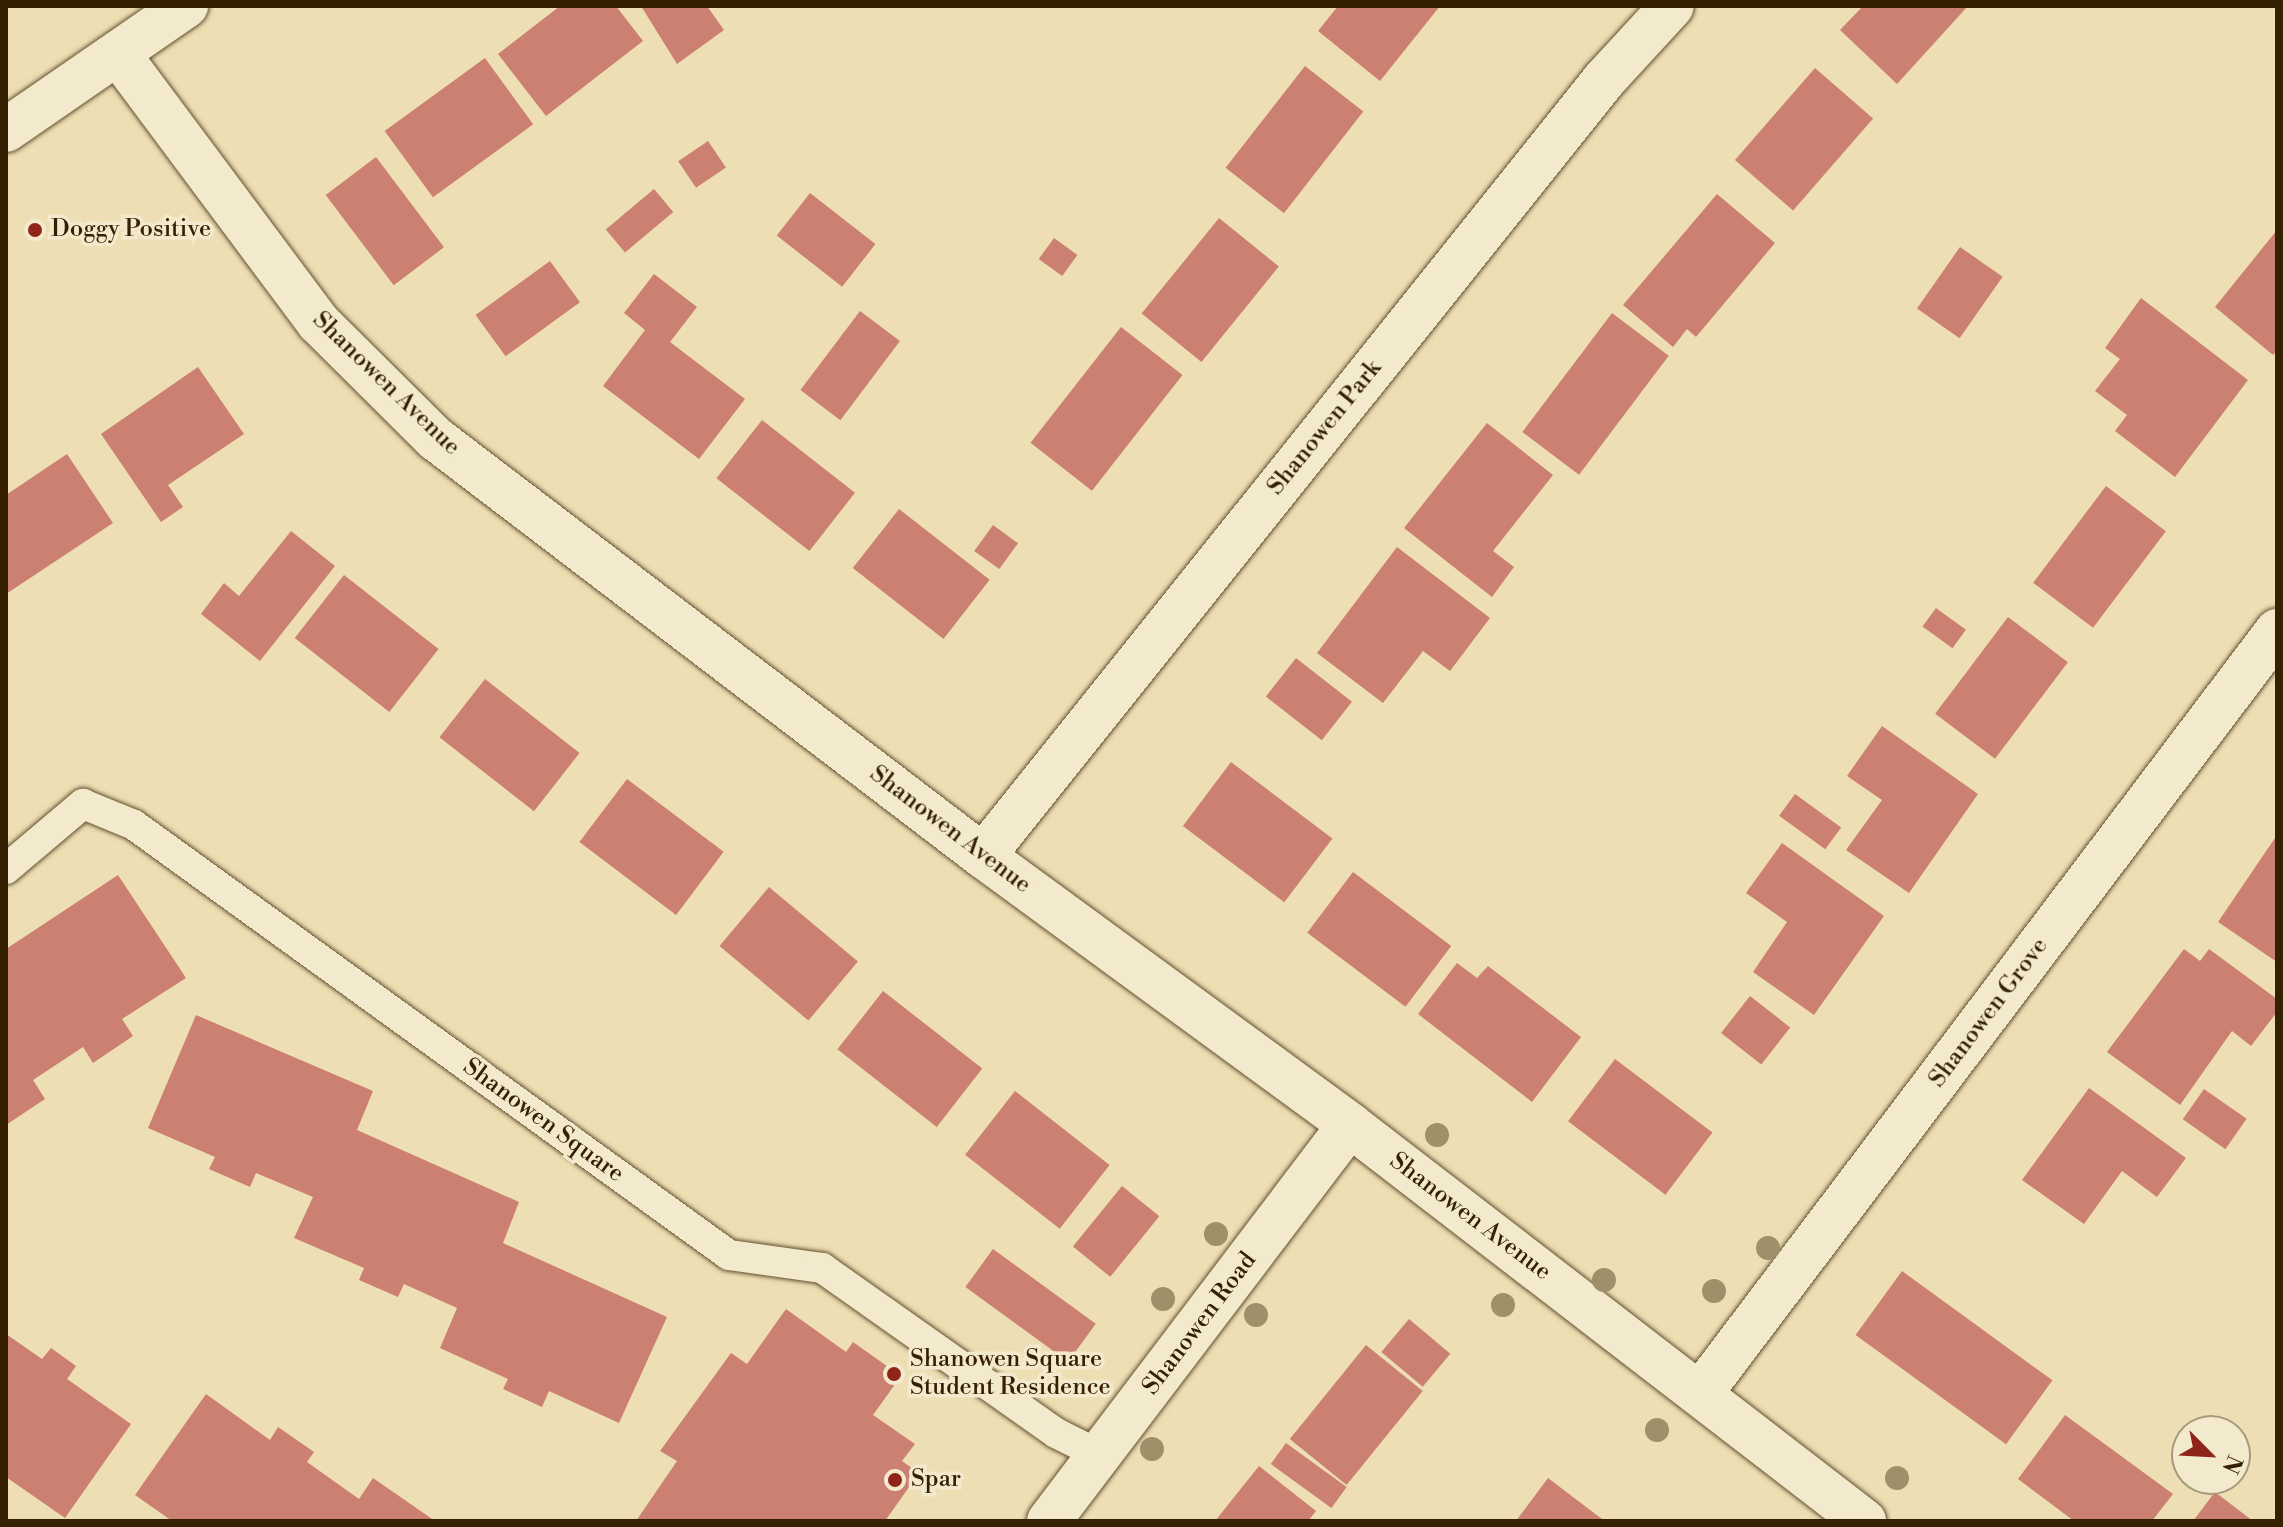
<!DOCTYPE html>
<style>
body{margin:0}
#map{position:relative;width:2283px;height:1527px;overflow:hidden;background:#eddeb3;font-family:"Libre Bodoni",serif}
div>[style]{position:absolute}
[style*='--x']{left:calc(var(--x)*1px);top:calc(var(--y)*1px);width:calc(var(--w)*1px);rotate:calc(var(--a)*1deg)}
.building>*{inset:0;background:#cc8072;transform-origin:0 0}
.roads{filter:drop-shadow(0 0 2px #63502e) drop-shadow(0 0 2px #63502e)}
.service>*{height:30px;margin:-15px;padding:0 15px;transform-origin:15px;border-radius:15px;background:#f3eace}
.minor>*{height:44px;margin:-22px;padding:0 22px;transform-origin:22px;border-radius:22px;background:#f3eace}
.secondary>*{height:44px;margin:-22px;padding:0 22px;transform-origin:22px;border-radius:22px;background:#f3eace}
.trees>*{width:24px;height:24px;margin:-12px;border-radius:50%;background:#9e9068}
.dots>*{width:22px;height:22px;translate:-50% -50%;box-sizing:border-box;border:4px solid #f3eace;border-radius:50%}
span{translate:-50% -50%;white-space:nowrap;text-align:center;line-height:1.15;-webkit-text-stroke:7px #f3eace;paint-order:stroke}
.poi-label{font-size:24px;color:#352001}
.left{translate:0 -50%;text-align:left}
.street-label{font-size:24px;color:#352001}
.frame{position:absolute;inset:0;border:8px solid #352001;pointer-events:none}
.north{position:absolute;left:2171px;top:1415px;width:80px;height:80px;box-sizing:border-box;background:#f3eace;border:2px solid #a7997c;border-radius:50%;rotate:114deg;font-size:22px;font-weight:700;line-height:32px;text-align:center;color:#352001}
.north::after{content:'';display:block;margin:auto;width:28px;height:36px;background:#8f2418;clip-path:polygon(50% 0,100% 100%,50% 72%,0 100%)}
</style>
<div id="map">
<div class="building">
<i style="clip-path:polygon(560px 6px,616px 6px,643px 41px,546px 116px,498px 54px)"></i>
<i style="clip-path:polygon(641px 6px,707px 6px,724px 30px,677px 64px)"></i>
<i style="clip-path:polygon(1338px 6px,1440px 6px,1380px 81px,1318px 31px)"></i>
<i style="clip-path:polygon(1863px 6px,1968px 6px,1897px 84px,1840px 30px)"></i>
<i style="left:485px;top:58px;width:82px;height:124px;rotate:54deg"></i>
<i style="left:1305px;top:66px;width:74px;height:129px;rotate:38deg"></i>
<i style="left:1815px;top:68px;width:77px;height:122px;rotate:41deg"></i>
<i style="left:708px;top:141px;width:32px;height:36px;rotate:56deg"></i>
<i style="left:376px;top:157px;width:113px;height:63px;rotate:53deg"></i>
<i style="left:654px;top:189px;width:30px;height:63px;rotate:50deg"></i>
<i style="left:810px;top:193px;width:83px;height:54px;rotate:38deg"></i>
<i style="clip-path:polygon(1717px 194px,1775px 243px,1696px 337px,1687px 329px,1673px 347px,1623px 305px)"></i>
<i style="left:1219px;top:218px;width:77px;height:123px;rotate:39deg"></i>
<i style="clip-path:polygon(2277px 230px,2277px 350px,2273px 355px,2215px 307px)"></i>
<i style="left:1054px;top:238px;width:29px;height:26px;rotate:36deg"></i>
<i style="left:1960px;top:247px;width:52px;height:75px;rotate:35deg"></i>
<i style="left:550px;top:261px;width:51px;height:92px;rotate:54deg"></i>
<i style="clip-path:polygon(654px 274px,697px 307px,670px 342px,745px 399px,699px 459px,603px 386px,645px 330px,624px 313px)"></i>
<i style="clip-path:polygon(2141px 298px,2248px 380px,2175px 477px,2115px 431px,2127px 415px,2095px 391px,2120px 359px,2105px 348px)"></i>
<i style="left:860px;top:311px;width:50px;height:99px;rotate:37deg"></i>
<i style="left:1612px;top:313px;width:71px;height:149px;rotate:37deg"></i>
<i style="left:1121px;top:327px;width:78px;height:147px;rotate:38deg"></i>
<i style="clip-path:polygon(198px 367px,244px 434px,168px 485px,183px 507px,161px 522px,101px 434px)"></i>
<i style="left:762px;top:420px;width:118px;height:74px;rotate:38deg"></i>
<i style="clip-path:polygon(1487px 423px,1553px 475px,1493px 551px,1514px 567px,1492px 597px,1404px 528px)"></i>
<i style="clip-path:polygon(67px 454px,113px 523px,6px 594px,6px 495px)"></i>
<i style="left:2106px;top:486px;width:75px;height:121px;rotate:37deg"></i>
<i style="left:899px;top:509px;width:115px;height:75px;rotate:38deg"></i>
<i style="left:993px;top:525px;width:31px;height:32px;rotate:36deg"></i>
<i style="clip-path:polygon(291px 531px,335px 566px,260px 661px,201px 614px,224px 583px,239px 596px)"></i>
<i style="clip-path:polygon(1397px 547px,1490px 618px,1450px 671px,1423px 651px,1383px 703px,1317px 653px)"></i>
<i style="left:344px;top:575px;width:120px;height:80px;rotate:38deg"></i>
<i style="left:1936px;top:608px;width:37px;height:23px;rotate:36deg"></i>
<i style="left:2008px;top:617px;width:75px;height:121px;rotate:37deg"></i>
<i style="left:1296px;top:658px;width:71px;height:49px;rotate:38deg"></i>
<i style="left:485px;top:679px;width:120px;height:74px;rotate:38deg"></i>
<i style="clip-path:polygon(1882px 726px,1978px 794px,1909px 893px,1846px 850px,1882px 800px,1847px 776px)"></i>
<i style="left:1231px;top:762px;width:127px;height:80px;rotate:37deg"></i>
<i style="left:627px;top:779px;width:121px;height:79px;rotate:37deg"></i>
<i style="left:1795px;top:794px;width:57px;height:27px;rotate:36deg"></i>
<i style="clip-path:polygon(2277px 835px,2277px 962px,2218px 922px)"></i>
<i style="clip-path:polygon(1782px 843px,1884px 916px,1814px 1015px,1753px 972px,1787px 922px,1746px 893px)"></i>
<i style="left:1353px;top:872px;width:123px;height:76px;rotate:37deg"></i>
<i style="clip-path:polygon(118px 875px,186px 978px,122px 1019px,133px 1036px,93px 1063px,83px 1047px,33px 1080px,45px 1099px,6px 1125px,6px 949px)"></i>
<i style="left:769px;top:887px;width:116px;height:77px;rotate:40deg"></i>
<i style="clip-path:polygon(2184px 949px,2200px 961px,2209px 949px,2277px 999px,2277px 1012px,2251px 1046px,2232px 1031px,2180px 1105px,2107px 1052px)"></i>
<i style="clip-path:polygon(1457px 963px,1477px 978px,1488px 966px,1581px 1037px,1532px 1102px,1418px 1014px)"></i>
<i style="left:883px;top:991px;width:126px;height:74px;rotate:38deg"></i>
<i style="left:1750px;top:996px;width:51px;height:47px;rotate:38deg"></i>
<i style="clip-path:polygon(196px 1015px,373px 1091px,357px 1130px,519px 1202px,503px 1243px,667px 1317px,619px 1423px,549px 1391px,542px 1407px,503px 1389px,508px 1379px,440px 1348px,457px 1308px,404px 1284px,398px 1297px,359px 1280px,364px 1268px,294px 1238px,313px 1197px,256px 1173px,250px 1187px,209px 1169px,215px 1157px,148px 1128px)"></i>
<i style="left:1615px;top:1059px;width:122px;height:78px;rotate:37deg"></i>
<i style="clip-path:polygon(2089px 1088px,2186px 1158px,2157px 1197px,2122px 1171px,2084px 1224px,2022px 1180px)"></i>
<i style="left:2204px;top:1089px;width:52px;height:37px;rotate:35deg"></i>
<i style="left:1015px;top:1091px;width:120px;height:81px;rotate:38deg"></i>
<i style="left:1122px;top:1186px;width:48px;height:78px;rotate:39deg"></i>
<i style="left:993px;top:1249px;width:127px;height:47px;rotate:36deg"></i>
<i style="left:1902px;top:1271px;width:186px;height:79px;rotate:36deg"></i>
<i style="clip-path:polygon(786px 1309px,846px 1352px,853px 1342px,901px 1376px,873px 1415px,915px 1444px,902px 1461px,919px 1473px,885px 1521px,636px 1521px,677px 1461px,660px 1451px,731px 1353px,747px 1364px)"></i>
<i style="left:1409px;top:1319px;width:54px;height:43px;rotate:40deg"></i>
<i style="clip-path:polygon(6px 1334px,42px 1359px,51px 1348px,76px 1366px,67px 1379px,131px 1424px,65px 1518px,6px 1477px)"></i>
<i style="left:1366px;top:1345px;width:73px;height:121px;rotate:39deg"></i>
<i style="clip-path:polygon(206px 1394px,270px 1440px,278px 1427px,314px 1452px,307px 1462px,359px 1499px,373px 1478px,435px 1521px,172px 1521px,135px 1495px)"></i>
<i style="clip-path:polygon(2065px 1415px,2173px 1494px,2152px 1521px,2074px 1521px,2018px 1479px)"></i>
<i style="left:1286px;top:1443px;width:75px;height:26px;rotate:36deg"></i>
<i style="clip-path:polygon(1259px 1466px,1316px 1511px,1308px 1521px,1215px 1521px)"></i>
<i style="clip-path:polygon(1548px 1478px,1598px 1516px,1605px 1521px,1516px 1521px)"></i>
<i style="clip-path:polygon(2215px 1492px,2253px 1521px,2193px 1521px)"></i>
</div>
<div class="roads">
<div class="service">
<i style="--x:6;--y:869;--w:101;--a:-40.2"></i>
<i style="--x:83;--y:804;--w:55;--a:22.4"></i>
<i style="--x:134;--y:825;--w:734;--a:35.86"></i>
<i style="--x:729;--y:1255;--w:94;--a:8"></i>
<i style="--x:822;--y:1268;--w:286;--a:35.2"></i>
<i style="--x:1056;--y:1433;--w:51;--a:26.6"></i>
</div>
<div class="minor">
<i style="--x:119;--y:55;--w:334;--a:53.3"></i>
<i style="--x:319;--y:323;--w:165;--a:44.8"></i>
<i style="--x:436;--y:439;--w:688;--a:37.32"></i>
<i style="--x:983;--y:856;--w:455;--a:36.2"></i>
<i style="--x:1350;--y:1125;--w:649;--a:37.61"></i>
<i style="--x:983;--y:856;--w:994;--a:-51.33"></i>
<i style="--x:1604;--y:80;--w:100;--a:-47.4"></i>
<i style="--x:1700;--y:1394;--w:957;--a:-52.9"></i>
<i style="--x:1049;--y:1521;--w:497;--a:-52.8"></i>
</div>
<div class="secondary">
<i style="--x:6;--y:130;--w:219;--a:-34.6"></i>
</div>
</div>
<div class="trees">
<i style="left:1437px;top:1135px"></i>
<i style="left:1216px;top:1234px"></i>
<i style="left:1768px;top:1248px"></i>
<i style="left:1604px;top:1280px"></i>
<i style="left:1714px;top:1291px"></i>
<i style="left:1163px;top:1299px"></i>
<i style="left:1503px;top:1305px"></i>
<i style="left:1256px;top:1315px"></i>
<i style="left:1657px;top:1430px"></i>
<i style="left:1152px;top:1449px"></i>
<i style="left:1897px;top:1478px"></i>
</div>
<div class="dots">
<i style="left:35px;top:230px;background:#8f2418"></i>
<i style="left:894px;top:1374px;background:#8f2418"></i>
<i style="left:895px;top:1480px;background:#8f2418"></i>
</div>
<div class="poi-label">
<span class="left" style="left:51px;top:230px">Doggy Positive</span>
<span class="left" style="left:910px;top:1374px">Shanowen Square<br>Student Residence</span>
<span class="left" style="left:911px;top:1480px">Spar</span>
</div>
<div class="street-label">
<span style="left:386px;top:384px;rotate:44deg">Shanowen Avenue</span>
<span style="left:1325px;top:428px;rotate:-51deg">Shanowen Park</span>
<span style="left:950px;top:830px;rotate:37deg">Shanowen Avenue</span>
<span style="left:1989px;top:1013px;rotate:-53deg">Shanowen Grove</span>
<span style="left:543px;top:1121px;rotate:36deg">Shanowen Square</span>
<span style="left:1470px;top:1217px;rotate:37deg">Shanowen Avenue</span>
<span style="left:1200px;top:1324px;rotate:-53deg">Shanowen Road</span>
</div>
<div class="frame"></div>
<div class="north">N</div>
</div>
